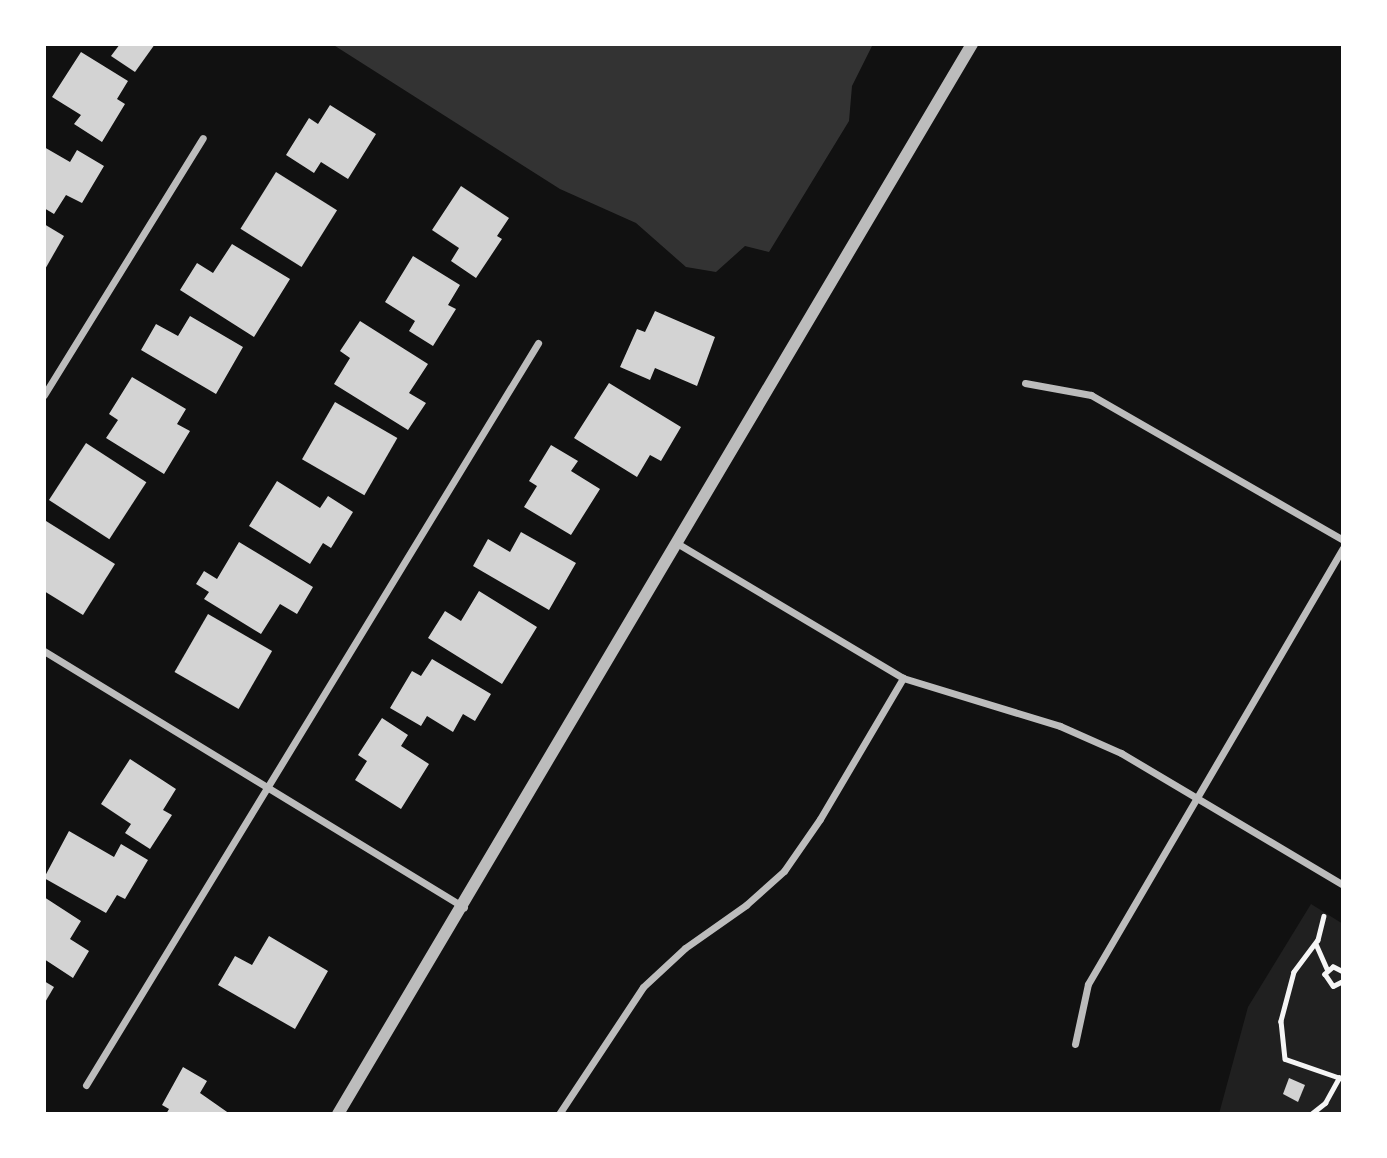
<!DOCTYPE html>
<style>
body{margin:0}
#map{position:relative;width:1387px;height:1158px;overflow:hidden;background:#111;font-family:"Asap Condensed",sans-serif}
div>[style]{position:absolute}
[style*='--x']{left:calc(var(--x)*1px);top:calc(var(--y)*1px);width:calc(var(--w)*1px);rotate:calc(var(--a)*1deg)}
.green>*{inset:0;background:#202020}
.water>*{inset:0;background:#333}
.building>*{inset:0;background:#d3d3d3;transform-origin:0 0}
.path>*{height:4.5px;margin:-2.25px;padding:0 2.25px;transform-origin:2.25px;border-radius:2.25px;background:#f5f5f5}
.minor>*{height:7px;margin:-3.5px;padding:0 3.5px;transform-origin:3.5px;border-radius:3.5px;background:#bcbcbc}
.tertiary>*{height:12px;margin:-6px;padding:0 6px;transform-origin:6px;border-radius:6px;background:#bcbcbc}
span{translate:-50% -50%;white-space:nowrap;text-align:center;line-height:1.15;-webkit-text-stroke:7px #fff;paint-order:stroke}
.frame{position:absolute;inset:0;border:46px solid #fff;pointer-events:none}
</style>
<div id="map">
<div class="green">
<i style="clip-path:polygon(1311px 904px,1343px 924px,1343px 1114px,1219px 1114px,1248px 1007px)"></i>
</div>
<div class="water">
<i style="clip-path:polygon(332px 44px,873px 44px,852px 86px,849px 121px,769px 252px,745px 246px,716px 272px,686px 267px,636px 223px,560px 189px)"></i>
</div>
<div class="building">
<i style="clip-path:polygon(120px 44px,155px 44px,135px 72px,111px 56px)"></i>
<i style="clip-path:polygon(81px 52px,128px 81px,117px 99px,125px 104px,102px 142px,74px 124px,81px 115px,52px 97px)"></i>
<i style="clip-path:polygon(330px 105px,376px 134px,348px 179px,321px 162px,314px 173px,286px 155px,309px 118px,318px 124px)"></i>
<i style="clip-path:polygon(44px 147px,70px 162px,77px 150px,104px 166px,82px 203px,66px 195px,54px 214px,44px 208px)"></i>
<i style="left:276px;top:172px;width:72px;height:67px;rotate:32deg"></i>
<i style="clip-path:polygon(461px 186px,509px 218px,497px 236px,502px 239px,476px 278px,451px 261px,459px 248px,432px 230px)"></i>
<i style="clip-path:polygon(44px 224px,64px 236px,44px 271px)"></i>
<i style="clip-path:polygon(232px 244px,290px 279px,254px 337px,180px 290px,197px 263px,213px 273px)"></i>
<i style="clip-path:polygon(413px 256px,460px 285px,448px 305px,456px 309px,433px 346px,409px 331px,415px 321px,385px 302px)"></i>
<i style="clip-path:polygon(655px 311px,715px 337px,697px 386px,655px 368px,650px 380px,620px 367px,637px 329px,645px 332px)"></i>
<i style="clip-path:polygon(190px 316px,243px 347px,216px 394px,141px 350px,156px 324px,178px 336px)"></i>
<i style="clip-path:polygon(360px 321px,428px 364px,409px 393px,426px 403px,408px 430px,334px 384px,350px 358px,340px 351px)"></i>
<i style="clip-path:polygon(132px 377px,186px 409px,177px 424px,190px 431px,164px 474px,106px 438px,118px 420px,109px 414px)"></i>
<i style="clip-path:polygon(609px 383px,681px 427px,661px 461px,650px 455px,637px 477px,574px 438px)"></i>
<i style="left:335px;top:402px;width:72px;height:66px;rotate:30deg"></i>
<i style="left:86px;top:443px;width:72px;height:68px;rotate:33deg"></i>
<i style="clip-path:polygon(551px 445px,578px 461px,571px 471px,600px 489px,571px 535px,524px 507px,537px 486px,529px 481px)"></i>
<i style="clip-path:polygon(277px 481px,320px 508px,328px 496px,353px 512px,331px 548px,323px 543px,310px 564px,249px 526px)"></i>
<i style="clip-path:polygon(46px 521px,115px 564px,83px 615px,44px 591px)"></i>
<i style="clip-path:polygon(521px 532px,576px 563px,549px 610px,473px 566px,488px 539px,510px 552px)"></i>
<i style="clip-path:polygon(239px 542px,313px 587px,297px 614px,280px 604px,261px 634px,204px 599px,209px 592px,196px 584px,204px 571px,217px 579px)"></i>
<i style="clip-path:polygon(479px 591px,537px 627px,502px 684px,428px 638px,445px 611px,461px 621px)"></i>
<i style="left:208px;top:614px;width:74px;height:67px;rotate:30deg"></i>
<i style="clip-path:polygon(432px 659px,491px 694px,475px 721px,463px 714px,453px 732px,427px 716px,421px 726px,390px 708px,412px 671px,421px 676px)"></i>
<i style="clip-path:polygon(382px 718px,408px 735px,401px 746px,429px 764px,401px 809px,355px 780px,367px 761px,358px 755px)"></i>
<i style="clip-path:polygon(130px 759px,176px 789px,163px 810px,172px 815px,150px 849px,125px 833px,131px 824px,101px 804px)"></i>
<i style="clip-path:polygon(69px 831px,114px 857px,121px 844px,148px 860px,125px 899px,117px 895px,106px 913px,44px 878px)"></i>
<i style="clip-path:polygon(44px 897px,81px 921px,70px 939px,89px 951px,73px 978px,44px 959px)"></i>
<i style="clip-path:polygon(269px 936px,328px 971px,295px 1029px,218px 985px,235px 956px,252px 965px)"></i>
<i style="clip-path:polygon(44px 981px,54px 987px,44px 1004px)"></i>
<i style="clip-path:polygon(183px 1067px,207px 1081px,200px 1093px,230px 1114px,166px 1114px,169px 1109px,162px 1105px)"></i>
<i style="clip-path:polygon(1289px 1078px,1305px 1085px,1298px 1102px,1283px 1094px)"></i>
</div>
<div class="path">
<i style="--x:1324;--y:916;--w:25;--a:104"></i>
<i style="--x:1318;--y:940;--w:40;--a:127"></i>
<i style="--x:1294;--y:972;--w:51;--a:104.9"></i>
<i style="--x:1281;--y:1021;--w:38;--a:84"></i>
<i style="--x:1285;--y:1059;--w:61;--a:19"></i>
<i style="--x:1316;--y:944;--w:27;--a:66"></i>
<i style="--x:1343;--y:972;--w:11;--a:-153"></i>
<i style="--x:1333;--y:967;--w:11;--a:139"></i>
<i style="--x:1325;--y:974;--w:14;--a:56"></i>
<i style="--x:1333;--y:986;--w:11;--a:-27"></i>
<i style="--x:1311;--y:1114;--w:18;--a:-38"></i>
<i style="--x:1325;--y:1103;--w:29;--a:-61"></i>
</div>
<div class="minor">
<i style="--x:1025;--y:383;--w:67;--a:10.3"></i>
<i style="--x:1091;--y:395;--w:291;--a:29.9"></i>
<i style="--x:44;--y:395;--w:302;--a:-58.3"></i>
<i style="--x:675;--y:542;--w:265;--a:30.8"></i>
<i style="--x:903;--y:678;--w:164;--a:17"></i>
<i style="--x:1060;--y:726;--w:67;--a:23.9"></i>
<i style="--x:1121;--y:753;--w:258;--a:30.7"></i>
<i style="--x:44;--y:651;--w:492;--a:31.4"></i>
<i style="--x:1075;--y:1044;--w:61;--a:-77.8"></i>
<i style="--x:1088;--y:984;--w:505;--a:-59.68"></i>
<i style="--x:86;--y:1085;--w:869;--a:-58.65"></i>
<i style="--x:559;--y:1114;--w:152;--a:-56.5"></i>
<i style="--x:643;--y:987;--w:57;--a:-42.9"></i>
<i style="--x:685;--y:948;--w:75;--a:-35.2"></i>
<i style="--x:746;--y:905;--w:51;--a:-41.8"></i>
<i style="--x:784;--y:871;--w:63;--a:-55.3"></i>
<i style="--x:820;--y:819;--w:164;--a:-59.5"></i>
</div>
<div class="tertiary">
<i style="--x:338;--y:1114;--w:1244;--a:-59.35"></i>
</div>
<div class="frame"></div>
</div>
